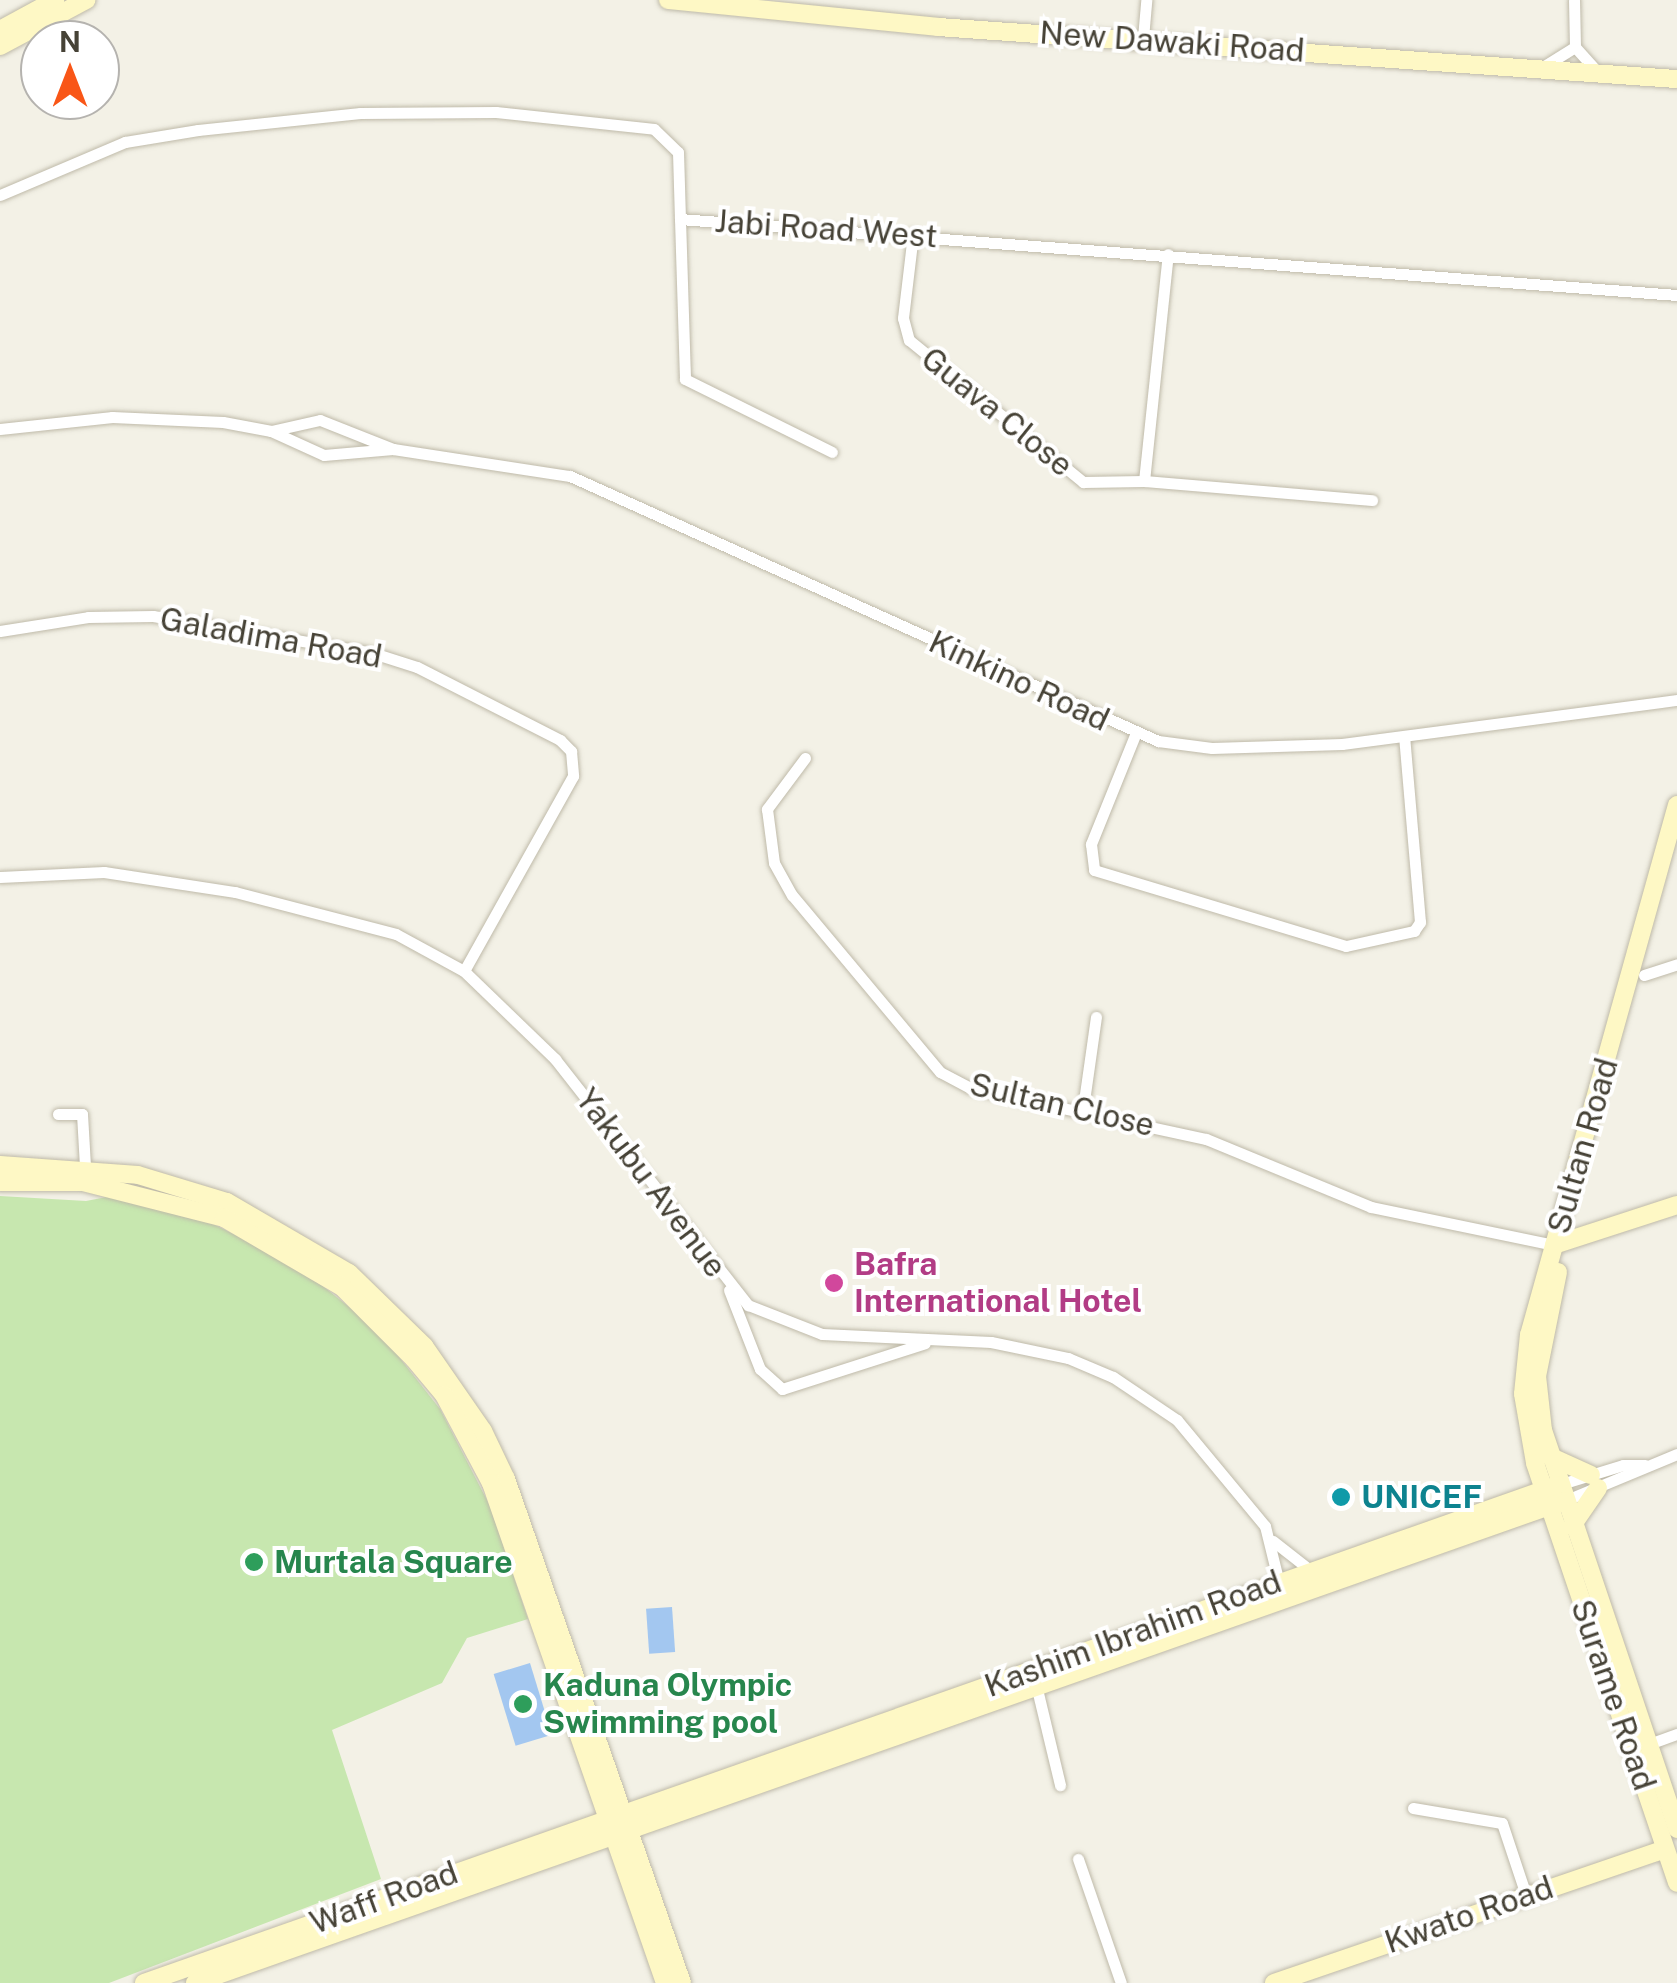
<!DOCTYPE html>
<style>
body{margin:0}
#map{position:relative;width:1677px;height:1983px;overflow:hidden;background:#f3f1e6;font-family:"Public Sans",sans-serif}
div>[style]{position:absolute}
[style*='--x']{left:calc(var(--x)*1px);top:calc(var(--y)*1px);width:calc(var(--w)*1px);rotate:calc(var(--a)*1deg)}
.green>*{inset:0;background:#c7e7af}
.water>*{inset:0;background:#a3c7f0;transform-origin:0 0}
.roads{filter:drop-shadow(0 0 2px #bfbaa9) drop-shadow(0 0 2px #bfbaa9)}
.street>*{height:11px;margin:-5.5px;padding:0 5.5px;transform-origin:5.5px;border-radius:5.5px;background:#fff}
.secondary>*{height:18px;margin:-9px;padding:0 9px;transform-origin:9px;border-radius:9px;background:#fef8c5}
.dots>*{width:28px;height:28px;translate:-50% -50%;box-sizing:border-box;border:5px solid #fff;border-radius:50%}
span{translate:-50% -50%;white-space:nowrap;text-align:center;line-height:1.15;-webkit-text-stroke:8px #fff;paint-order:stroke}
.street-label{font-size:32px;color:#464236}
.hotel-label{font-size:32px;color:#b23c85;font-weight:700}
.left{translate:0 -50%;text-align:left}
.culture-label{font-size:32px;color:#0d838f;font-weight:700}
.leisure-label{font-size:32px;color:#27864d;font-weight:700}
.north{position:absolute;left:20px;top:20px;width:100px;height:100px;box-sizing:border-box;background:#fff;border:2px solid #b5b3af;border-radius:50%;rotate:0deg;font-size:28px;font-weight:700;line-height:40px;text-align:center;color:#464236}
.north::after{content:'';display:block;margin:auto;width:35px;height:45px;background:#f95617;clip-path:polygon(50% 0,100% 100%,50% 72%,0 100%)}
</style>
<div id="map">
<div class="green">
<i style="clip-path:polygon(117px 1195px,211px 1223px,296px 1265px,377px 1329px,440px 1409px,490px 1506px,528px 1619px,467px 1638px,442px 1683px,332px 1730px,381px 1879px,109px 1983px,0 1983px,0 1196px,86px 1201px)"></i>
</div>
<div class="water">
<i style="left:672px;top:1607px;width:45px;height:26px;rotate:86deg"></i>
<i style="left:530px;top:1663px;width:75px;height:38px;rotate:73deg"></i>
</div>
<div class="roads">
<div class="street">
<i style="--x:1143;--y:38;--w:38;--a:-85"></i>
<i style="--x:1575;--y:47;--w:31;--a:48"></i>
<i style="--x:1546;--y:65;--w:34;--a:-32"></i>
<i style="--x:1575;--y:47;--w:47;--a:-91.2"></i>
<i style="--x:0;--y:195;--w:136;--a:-23"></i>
<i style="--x:125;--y:142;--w:74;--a:-9.3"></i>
<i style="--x:198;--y:130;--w:163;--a:-6"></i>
<i style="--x:360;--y:113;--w:136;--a:-0.4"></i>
<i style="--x:496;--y:112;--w:159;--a:6.1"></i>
<i style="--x:654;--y:129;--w:33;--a:44"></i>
<i style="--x:678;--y:152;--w:67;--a:88.3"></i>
<i style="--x:680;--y:219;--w:1000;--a:4.36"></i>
<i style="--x:680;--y:219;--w:160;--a:88.2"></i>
<i style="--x:685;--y:379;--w:164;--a:26.4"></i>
<i style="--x:913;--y:234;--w:85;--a:96.8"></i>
<i style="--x:903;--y:318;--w:23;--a:75"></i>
<i style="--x:909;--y:340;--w:225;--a:39.2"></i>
<i style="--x:1083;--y:482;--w:61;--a:-0.9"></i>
<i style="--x:1144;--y:481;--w:229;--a:4.8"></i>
<i style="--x:0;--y:429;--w:113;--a:-6.1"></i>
<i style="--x:112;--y:417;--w:111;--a:2.6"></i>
<i style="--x:223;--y:422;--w:49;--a:10.6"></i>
<i style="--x:271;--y:431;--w:58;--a:24.4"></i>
<i style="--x:324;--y:455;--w:69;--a:-5"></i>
<i style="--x:393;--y:449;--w:179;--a:8.7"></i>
<i style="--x:570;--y:476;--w:645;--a:24.26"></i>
<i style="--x:1158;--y:741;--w:54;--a:7.4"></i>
<i style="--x:1212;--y:748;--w:130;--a:-1.8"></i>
<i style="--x:1342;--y:744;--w:338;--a:-7.5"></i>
<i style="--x:271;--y:431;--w:50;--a:-12.7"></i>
<i style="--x:320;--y:420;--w:79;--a:21.7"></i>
<i style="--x:1144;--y:481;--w:228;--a:-84"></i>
<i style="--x:0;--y:631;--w:89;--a:-9"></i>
<i style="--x:88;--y:617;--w:65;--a:-0.9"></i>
<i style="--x:153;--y:616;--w:223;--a:9.5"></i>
<i style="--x:373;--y:653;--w:46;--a:17.7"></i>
<i style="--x:417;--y:667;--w:161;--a:27"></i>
<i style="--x:560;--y:740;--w:16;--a:45"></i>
<i style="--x:571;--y:751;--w:25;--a:85"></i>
<i style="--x:573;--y:776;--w:223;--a:119.2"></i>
<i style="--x:1135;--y:735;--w:118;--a:112"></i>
<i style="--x:1091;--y:844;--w:26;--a:83"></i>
<i style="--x:1094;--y:870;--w:263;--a:16.8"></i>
<i style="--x:1346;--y:946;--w:70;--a:-12.4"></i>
<i style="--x:1414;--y:931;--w:11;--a:-56"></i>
<i style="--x:1420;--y:922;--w:186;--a:-94.9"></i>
<i style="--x:805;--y:758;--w:64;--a:126.7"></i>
<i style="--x:767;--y:809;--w:54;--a:82.6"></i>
<i style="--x:774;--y:863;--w:37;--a:61"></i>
<i style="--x:792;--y:895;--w:231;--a:50.1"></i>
<i style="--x:940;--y:1072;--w:34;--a:28"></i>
<i style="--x:970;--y:1088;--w:241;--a:12.2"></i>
<i style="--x:1206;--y:1139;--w:178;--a:22.4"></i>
<i style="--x:1371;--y:1207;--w:187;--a:11.7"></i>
<i style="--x:0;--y:877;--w:104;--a:-2.8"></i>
<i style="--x:104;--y:872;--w:133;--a:8.7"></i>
<i style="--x:235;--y:892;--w:166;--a:14.6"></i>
<i style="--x:396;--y:934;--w:77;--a:28.6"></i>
<i style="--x:464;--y:971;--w:127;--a:44"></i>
<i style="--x:555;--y:1059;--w:313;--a:51.9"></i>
<i style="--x:748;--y:1305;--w:79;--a:21.4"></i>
<i style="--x:822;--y:1334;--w:169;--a:2.7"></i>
<i style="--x:991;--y:1342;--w:79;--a:11.7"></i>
<i style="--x:1068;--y:1358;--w:49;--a:22.9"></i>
<i style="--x:1113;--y:1377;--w:77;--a:33.9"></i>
<i style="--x:1177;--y:1420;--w:138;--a:50.3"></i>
<i style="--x:1265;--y:1526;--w:59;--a:76.2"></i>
<i style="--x:1644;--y:975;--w:35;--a:-18"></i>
<i style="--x:1083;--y:1108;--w:92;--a:-81.9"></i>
<i style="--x:58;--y:1114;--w:24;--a:0"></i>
<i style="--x:82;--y:1114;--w:52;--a:86.7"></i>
<i style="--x:729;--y:1290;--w:85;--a:68.6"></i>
<i style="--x:760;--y:1369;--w:30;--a:42"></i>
<i style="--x:782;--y:1389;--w:150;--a:-17.8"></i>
<i style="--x:1558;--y:1485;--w:68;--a:-17.1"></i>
<i style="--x:1623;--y:1465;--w:22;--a:0"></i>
<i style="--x:1564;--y:1501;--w:122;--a:-22.6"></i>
<i style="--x:1273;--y:1541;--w:47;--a:38.1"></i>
<i style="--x:1037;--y:1689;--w:99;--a:76.5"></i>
<i style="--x:1649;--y:1744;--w:30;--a:-20"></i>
<i style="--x:1413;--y:1808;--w:90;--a:9.6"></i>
<i style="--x:1502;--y:1823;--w:76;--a:71.6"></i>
<i style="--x:1078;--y:1859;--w:131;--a:70.9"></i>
</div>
<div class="secondary">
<i style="--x:668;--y:0;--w:271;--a:5.7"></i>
<i style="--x:938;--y:27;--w:741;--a:4.03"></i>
<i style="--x:0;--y:30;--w:63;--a:-28.6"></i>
<i style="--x:0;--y:46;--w:98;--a:-28.1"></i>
<i style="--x:1677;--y:805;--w:550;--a:105.6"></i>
<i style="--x:1529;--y:1335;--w:59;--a:95.8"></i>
<i style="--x:1523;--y:1394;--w:70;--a:80.1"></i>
<i style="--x:1535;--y:1463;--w:443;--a:71.3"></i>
<i style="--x:0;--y:1165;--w:138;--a:4.1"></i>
<i style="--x:138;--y:1175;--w:93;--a:16.9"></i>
<i style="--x:227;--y:1202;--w:141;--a:30.2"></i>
<i style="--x:349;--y:1273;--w:105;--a:44.2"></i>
<i style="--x:424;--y:1346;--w:103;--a:55.2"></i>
<i style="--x:483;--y:1431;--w:53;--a:64.4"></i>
<i style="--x:506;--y:1479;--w:534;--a:70.75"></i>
<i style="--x:0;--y:1182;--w:83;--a:0"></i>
<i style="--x:83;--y:1182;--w:146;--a:14.3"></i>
<i style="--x:224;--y:1218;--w:137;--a:30.3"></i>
<i style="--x:342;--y:1287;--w:102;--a:45"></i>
<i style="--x:414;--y:1359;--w:47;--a:50.2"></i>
<i style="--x:444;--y:1395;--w:100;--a:61.9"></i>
<i style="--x:491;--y:1483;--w:529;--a:70.81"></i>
<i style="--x:1554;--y:1245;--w:129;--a:-18"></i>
<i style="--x:1558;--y:1272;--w:106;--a:101.4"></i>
<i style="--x:1537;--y:1376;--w:54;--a:83.7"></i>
<i style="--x:1543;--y:1430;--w:421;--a:71.4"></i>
<i style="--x:1549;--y:1456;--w:46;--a:24.3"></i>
<i style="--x:1572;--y:1526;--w:46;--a:-55.6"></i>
<i style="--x:144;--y:1983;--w:1499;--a:-19.4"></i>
<i style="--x:195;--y:1983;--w:1451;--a:-19.4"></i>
<i style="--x:1274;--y:1983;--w:413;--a:-18.9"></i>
</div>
</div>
<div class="dots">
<i style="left:834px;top:1283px;background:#d1479c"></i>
<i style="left:1341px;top:1497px;background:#0f9aa8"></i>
<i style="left:254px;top:1562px;background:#2e9e5b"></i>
<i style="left:523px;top:1704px;background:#2e9e5b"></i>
</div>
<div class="street-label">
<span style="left:1172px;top:42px;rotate:4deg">New Dawaki Road</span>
<span style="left:826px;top:229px;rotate:4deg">Jabi Road West</span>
<span style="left:997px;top:412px;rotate:39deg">Guava Close</span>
<span style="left:271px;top:638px;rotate:10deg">Galadima Road</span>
<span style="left:1019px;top:681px;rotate:25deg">Kinkino Road</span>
<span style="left:1062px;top:1105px;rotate:13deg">Sultan Close</span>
<span style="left:1583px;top:1146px;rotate:-74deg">Sultan Road</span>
<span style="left:651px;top:1183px;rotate:53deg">Yakubu Avenue</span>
<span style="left:1133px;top:1634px;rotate:-20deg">Kashim Ibrahim Road</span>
<span style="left:1613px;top:1695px;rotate:71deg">Surame Road</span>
<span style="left:384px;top:1898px;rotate:-20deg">Waff Road</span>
<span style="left:1469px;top:1915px;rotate:-19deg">Kwato Road</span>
</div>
<div class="hotel-label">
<span class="left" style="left:854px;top:1283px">Bafra<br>International Hotel</span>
</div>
<div class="culture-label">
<span class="left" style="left:1361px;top:1497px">UNICEF</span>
</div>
<div class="leisure-label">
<span class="left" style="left:274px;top:1562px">Murtala Square</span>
<span class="left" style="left:543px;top:1704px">Kaduna Olympic<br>Swimming pool</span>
</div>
<div class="north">N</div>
</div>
